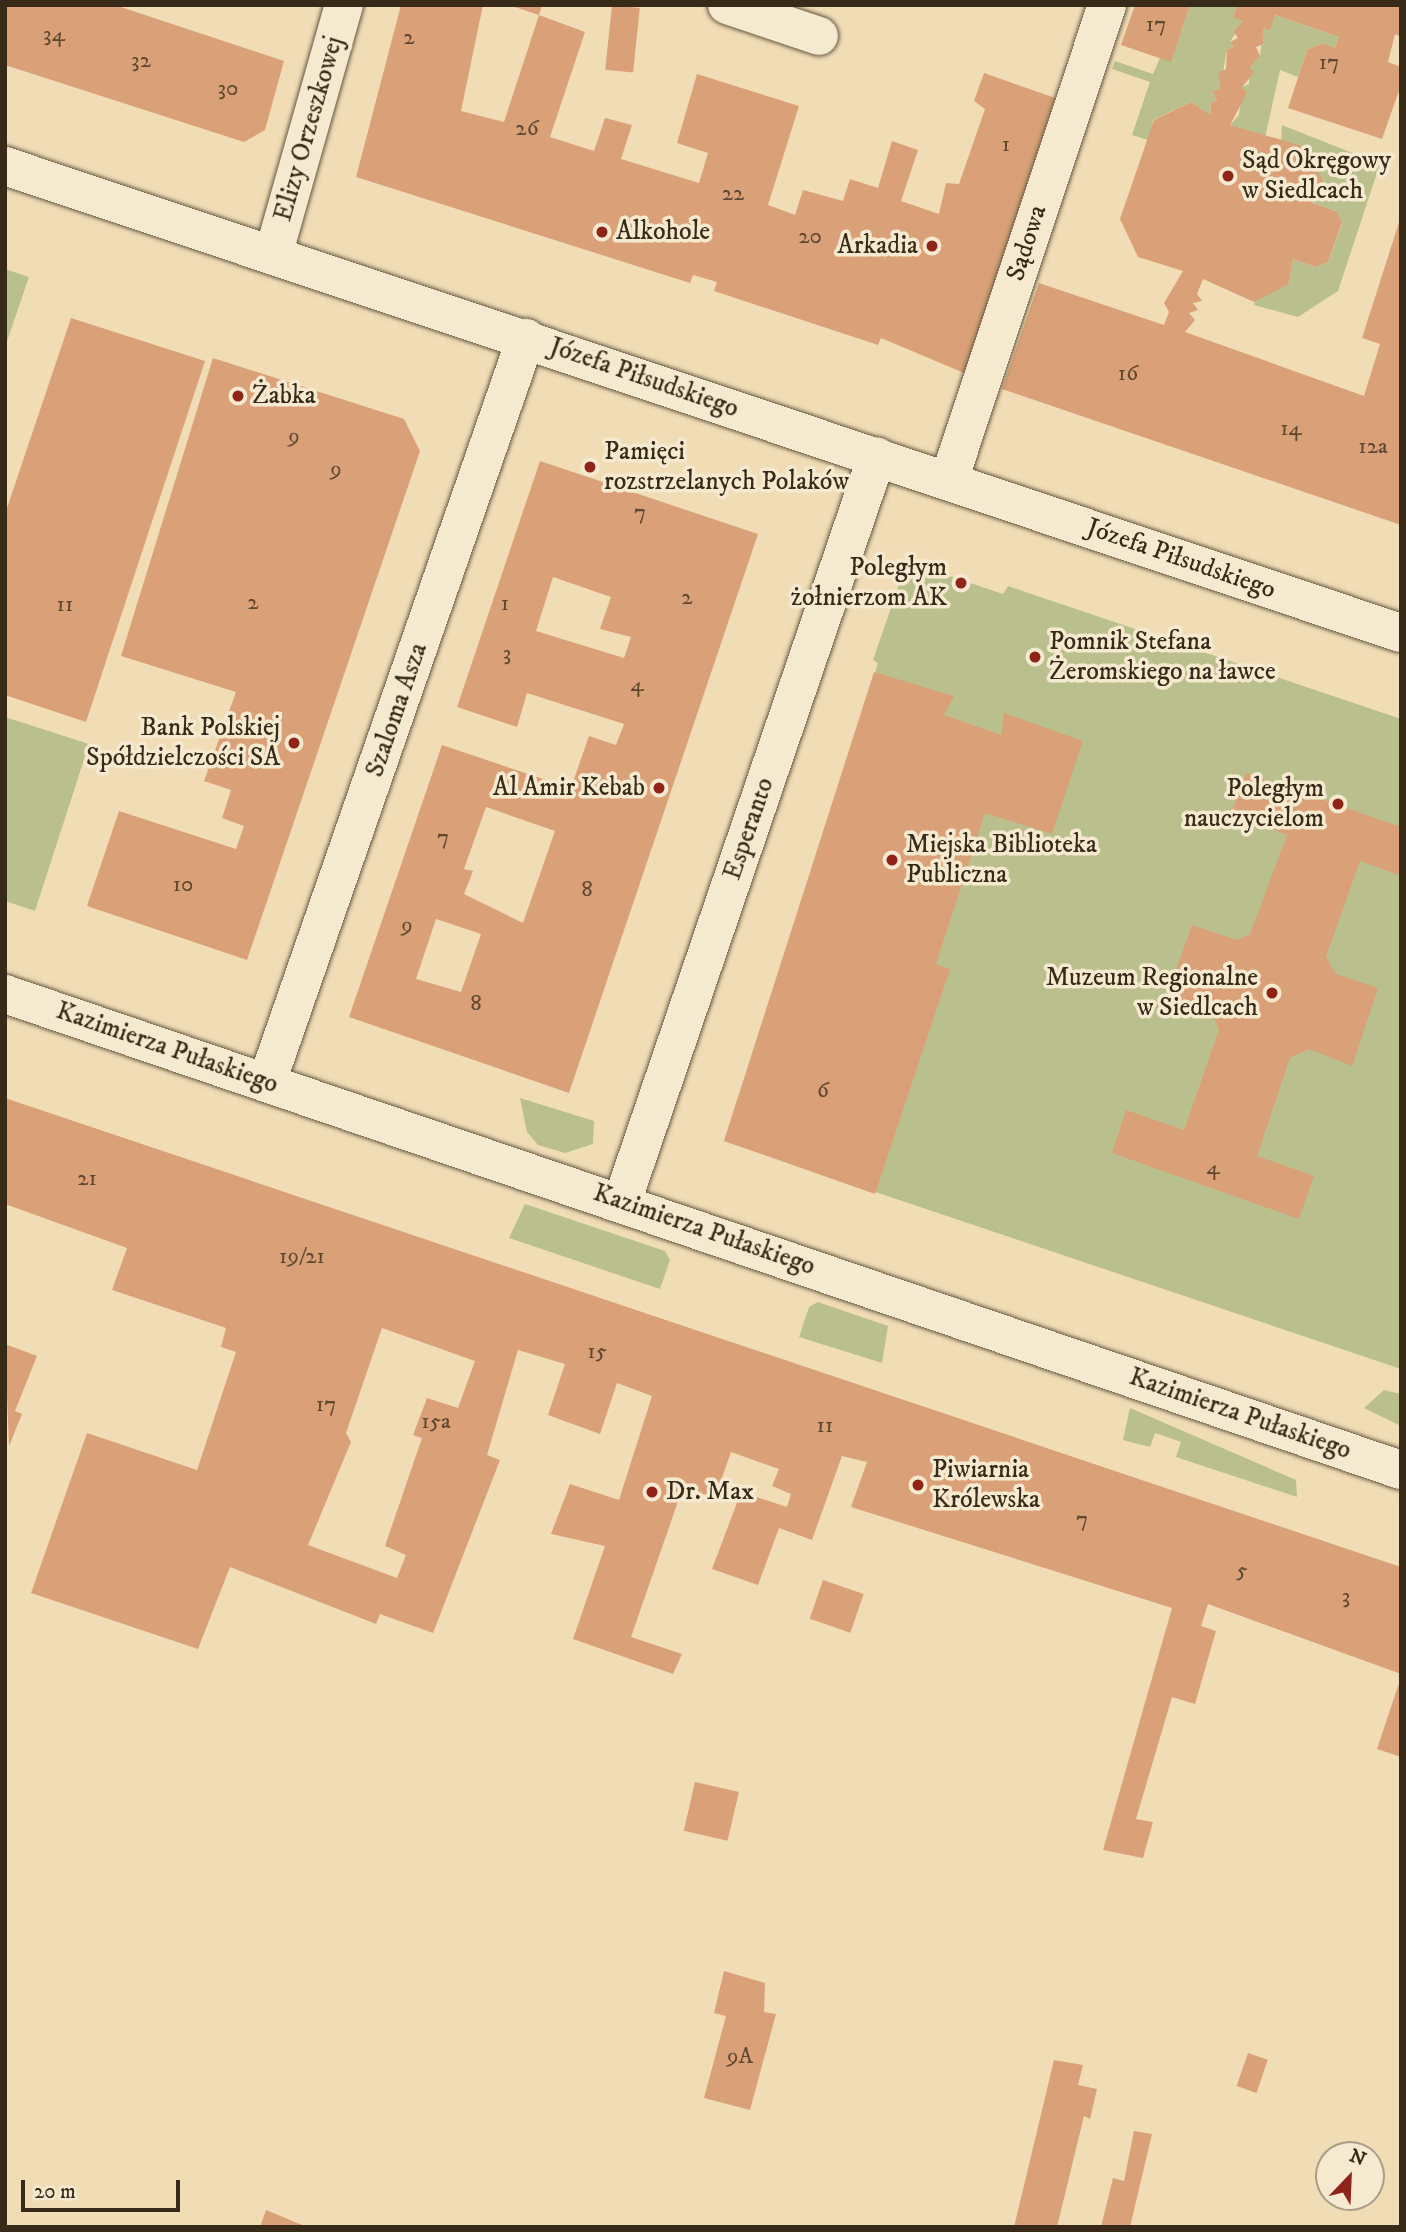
<!DOCTYPE html>
<meta charset="utf-8">
<style>
body{margin:0}
#map{position:relative;width:1406px;height:2232px;overflow:hidden;background:#f0ddb6;font-family:"IM FELL DW Pica",serif}
div>[style]{position:absolute}
[style*='--x']{left:calc(var(--x)*1px);top:calc(var(--y)*1px);width:calc(var(--w)*1px);rotate:calc(var(--a)*1deg)}
.green>*{inset:0;background:#bac08d}
.building>*{inset:0;background:#daa178;transform-origin:0 0}
.roads{filter:drop-shadow(0 0 2px #665740) drop-shadow(0 0 2px #665740)}
.street>*{height:38px;margin:-19px;padding:0 19px;transform-origin:19px;border-radius:19px;background:#f5e9d0}
.secondary>*{height:38px;margin:-19px;padding:0 19px;transform-origin:19px;border-radius:19px;background:#f5e9d0}
.dots>*{width:19px;height:19px;translate:-50% -50%;box-sizing:border-box;border:4px solid #f5e9d0;border-radius:50%}
span{translate:-50% -50%;white-space:nowrap;text-align:center;line-height:1.15;-webkit-text-stroke:7px #f5e9d0;paint-order:stroke}
.number-label{font-size:23px;color:#604830}
.number-label span{-webkit-text-stroke-width:0}
.street-label{font-size:26px;color:#382a18}
.poi-label{font-size:26px;color:#382a18}
.left{translate:0 -50%;text-align:left}
.right{translate:-100% -50%;text-align:right}
.frame{position:absolute;inset:0;border:7px solid #382a18;pointer-events:none}
.north{position:absolute;left:1315px;top:2141px;width:70px;height:70px;box-sizing:border-box;background:#f5e9d0;border:2px solid #a99d86;border-radius:50%;rotate:23deg;font-size:19px;font-weight:700;line-height:28px;text-align:center;color:#382a18}
.north::after{content:'';display:block;margin:auto;width:24px;height:32px;background:#8f2418;clip-path:polygon(50% 0,100% 100%,50% 72%,0 100%)}
.scale{position:absolute;left:21px;top:2180px;width:159px;height:32px;box-sizing:border-box;border:4px solid #382a18;border-top:0;padding-left:9px;font-size:21px;line-height:24px;white-space:nowrap;color:#382a18;-webkit-text-stroke:5px #f5e9d0;paint-order:stroke}
</style>
<div id="map">
<div class="green">
<i style="clip-path:polygon(1190px 5px,1237px 5px,1233px 18px,1243px 21px,1230px 42px,1234px 47px,1227px 50px,1220px 89px,1212px 91px,1217px 100px,1210px 103px,1211px 115px,1191px 102px,1153px 120px,1151px 141px,1132px 135px,1150px 82px,1112px 69px,1115px 61px,1153px 74px,1160px 58px,1171px 61px)"></i>
<i style="clip-path:polygon(1275px 15px,1339px 37px,1335px 48px,1323px 43px,1307px 50px,1298px 77px,1280px 70px,1265px 138px,1230px 125px,1239px 115px,1242px 87px,1249px 84px,1250px 67px,1260px 55px,1263px 28px)"></i>
<i style="clip-path:polygon(1282px 125px,1380px 164px,1338px 291px,1298px 317px,1254px 305px,1256px 296px,1289px 284px,1293px 259px,1316px 267px,1328px 262px,1342px 223px,1336px 211px,1312px 203px,1324px 183px,1305px 147px,1281px 143px)"></i>
<i style="clip-path:polygon(5px 269px,29px 277px,5px 347px)"></i>
<i style="clip-path:polygon(914px 564px,1003px 594px,1008px 586px,1401px 719px,1401px 1369px,724px 1141px,878px 663px,873px 660px,904px 570px)"></i>
<i style="clip-path:polygon(5px 717px,89px 744px,35px 911px,5px 901px)"></i>
<i style="clip-path:polygon(520px 1098px,594px 1121px,593px 1144px,565px 1153px,538px 1145px,527px 1132px)"></i>
<i style="clip-path:polygon(525px 1204px,665px 1251px,670px 1260px,660px 1289px,509px 1238px)"></i>
<i style="clip-path:polygon(818px 1302px,888px 1326px,882px 1363px,799px 1337px,809px 1307px)"></i>
<i style="clip-path:polygon(1384px 1390px,1401px 1394px,1401px 1426px,1364px 1408px)"></i>
<i style="clip-path:polygon(1130px 1408px,1296px 1480px,1297px 1497px,1176px 1457px,1181px 1442px,1155px 1433px,1150px 1447px,1123px 1440px)"></i>
</div>
<div class="building">
<i style="clip-path:polygon(5px 5px,115px 5px,284px 61px,265px 130px,244px 142px,5px 65px)"></i>
<i style="clip-path:polygon(401px 5px,483px 5px,461px 111px,504px 122px,539px 15px,585px 32px,550px 137px,594px 151px,605px 118px,632px 125px,621px 159px,699px 183px,708px 153px,677px 143px,697px 74px,799px 106px,768px 205px,795px 215px,803px 190px,843px 201px,850px 179px,878px 188px,892px 141px,918px 150px,901px 201px,939px 214px,946px 183px,959px 184px,985px 109px,974px 101px,984px 73px,1055px 98px,964px 373px,881px 338px,878px 345px,714px 291px,717px 282px,693px 275px,690px 283px,356px 177px)"></i>
<i style="clip-path:polygon(509px 5px,542px 5px,539px 15px)"></i>
<i style="left:612px;top:5px;width:28px;height:65px;rotate:6deg"></i>
<i style="clip-path:polygon(1135px 5px,1190px 5px,1171px 62px,1121px 45px)"></i>
<i style="clip-path:polygon(1237px 5px,1401px 5px,1401px 37px,1395px 34px,1388px 62px,1401px 67px,1401px 85px,1382px 139px,1288px 108px,1307px 50px,1323px 43px,1335px 48px,1339px 37px,1275px 15px,1270px 30px,1263px 28px,1263px 44px,1256px 47px,1260px 56px,1250px 67px,1254px 73px,1242px 87px,1247px 93px,1230px 125px,1306px 147px,1324px 183px,1312px 203px,1336px 211px,1342px 222px,1328px 262px,1316px 267px,1293px 259px,1289px 284px,1254px 302px,1203px 279px,1197px 294px,1202px 301px,1193px 303px,1198px 310px,1189px 313px,1195px 320px,1185px 332px,1364px 396px,1380px 344px,1362px 338px,1401px 216px,1401px 525px,1002px 389px,1039px 283px,1164px 325px,1169px 312px,1164px 303px,1183px 271px,1138px 257px,1120px 219px,1154px 120px,1191px 102px,1211px 115px,1210px 103px,1217px 100px,1212px 91px,1220px 89px,1219px 72px,1226px 69px,1227px 50px,1234px 47px,1230px 42px,1238px 38px,1234px 32px,1243px 21px,1233px 18px)"></i>
<i style="clip-path:polygon(71px 318px,205px 361px,86px 722px,5px 695px,5px 514px)"></i>
<i style="clip-path:polygon(213px 358px,404px 419px,420px 451px,247px 960px,87px 906px,119px 811px,236px 849px,244px 826px,222px 818px,231px 790px,204px 781px,236px 692px,121px 656px)"></i>
<i style="clip-path:polygon(evenodd,540px 461px,758px 534px,569px 1093px,349px 1017px,442px 745px,546px 780px,553px 795px,567px 799px,589px 736px,616px 745px,624px 724px,527px 693px,517px 727px,457px 707px,540px 461px,553px 577px,611px 597px,600px 629px,631px 637px,624px 658px,536px 631px,553px 577px,540px 461px,486px 807px,555px 831px,523px 923px,464px 894px,473px 871px,464px 869px,486px 807px,540px 461px,436px 919px,481px 934px,461px 992px,416px 979px,436px 919px)"></i>
<i style="clip-path:polygon(874px 672px,954px 696px,944px 715px,1001px 735px,1004px 713px,1083px 741px,1052px 834px,985px 813px,936px 964px,950px 969px,875px 1194px,724px 1141px)"></i>
<i style="clip-path:polygon(1246px 773px,1401px 827px,1401px 876px,1360px 861px,1326px 957px,1336px 974px,1378px 988px,1352px 1066px,1309px 1049px,1290px 1058px,1257px 1156px,1314px 1176px,1299px 1219px,1112px 1153px,1126px 1110px,1184px 1130px,1219px 1030px,1212px 1013px,1166px 998px,1192px 925px,1237px 940px,1250px 934px,1287px 835px,1231px 813px)"></i>
<i style="clip-path:polygon(evenodd,5px 1098px,1401px 1567px,1401px 1674px,1208px 1604px,1201px 1626px,1216px 1631px,1195px 1704px,1172px 1697px,1136px 1819px,1153px 1822px,1143px 1858px,1103px 1850px,1172px 1608px,851px 1507px,867px 1462px,842px 1456px,812px 1540px,779px 1528px,758px 1585px,712px 1569px,741px 1492px,787px 1507px,791px 1494px,772px 1486px,779px 1469px,731px 1452px,715px 1498px,683px 1487px,631px 1637px,682px 1654px,673px 1674px,573px 1639px,605px 1546px,551px 1534px,570px 1484px,619px 1500px,652px 1396px,617px 1383px,600px 1434px,548px 1415px,565px 1364px,518px 1350px,487px 1455px,500px 1460px,433px 1633px,380px 1614px,376px 1624px,230px 1567px,198px 1649px,31px 1593px,87px 1433px,197px 1470px,236px 1352px,221px 1347px,226px 1328px,112px 1290px,127px 1248px,5px 1204px,5px 1098px,382px 1328px,475px 1361px,458px 1408px,427px 1398px,413px 1435px,422px 1438px,385px 1546px,406px 1555px,397px 1578px,308px 1545px,351px 1442px,346px 1433px,382px 1328px)"></i>
<i style="clip-path:polygon(5px 1344px,37px 1356px,15px 1411px,22px 1414px,9px 1446px)"></i>
<i style="left:823px;top:1580px;width:43px;height:41px;rotate:19deg"></i>
<i style="clip-path:polygon(1400px 1680px,1401px 1680px,1401px 1757px,1377px 1749px)"></i>
<i style="left:695px;top:1782px;width:45px;height:50px;rotate:13deg"></i>
<i style="clip-path:polygon(724px 1971px,765px 1983px,764px 2012px,776px 2014px,750px 2110px,704px 2098px,726px 2016px,714px 2013px)"></i>
<i style="left:1248px;top:2053px;width:21px;height:35px;rotate:19deg"></i>
<i style="clip-path:polygon(1054px 2060px,1083px 2065px,1078px 2085px,1097px 2089px,1090px 2119px,1084px 2116px,1057px 2227px,1014px 2227px)"></i>
<i style="clip-path:polygon(1134px 2131px,1152px 2134px,1130px 2227px,1101px 2227px,1113px 2178px,1124px 2181px)"></i>
<i style="clip-path:polygon(266px 2210px,307px 2227px,260px 2227px)"></i>
</div>
<div class="roads">
<div class="street">
<i style="--x:727;--y:5;--w:97;--a:18.6"></i>
<i style="--x:274;--y:252;--w:257;--a:-74.2"></i>
<i style="--x:949;--y:480;--w:501;--a:-71.6"></i>
<i style="--x:5;--y:994;--w:1475;--a:18.83"></i>
<i style="--x:267;--y:1082;--w:788;--a:-70.81"></i>
<i style="--x:622;--y:1202;--w:788;--a:-71.13"></i>
</div>
<div class="secondary">
<i style="--x:5;--y:166;--w:1472;--a:18.5"></i>
</div>
</div>
<div class="dots">
<i style="left:1228px;top:176px;background:#8f2418"></i>
<i style="left:602px;top:232px;background:#8f2418"></i>
<i style="left:932px;top:246px;background:#8f2418"></i>
<i style="left:238px;top:396px;background:#8f2418"></i>
<i style="left:590px;top:467px;background:#8f2418"></i>
<i style="left:961px;top:583px;background:#8f2418"></i>
<i style="left:1035px;top:657px;background:#8f2418"></i>
<i style="left:294px;top:743px;background:#8f2418"></i>
<i style="left:659px;top:788px;background:#8f2418"></i>
<i style="left:1338px;top:804px;background:#8f2418"></i>
<i style="left:892px;top:860px;background:#8f2418"></i>
<i style="left:1272px;top:993px;background:#8f2418"></i>
<i style="left:918px;top:1485px;background:#8f2418"></i>
<i style="left:652px;top:1492px;background:#8f2418"></i>
</div>
<div class="number-label">
<span style="left:1156px;top:25px">17</span>
<span style="left:54px;top:35px">34</span>
<span style="left:409px;top:38px">2</span>
<span style="left:141px;top:61px">32</span>
<span style="left:1329px;top:63px">17</span>
<span style="left:228px;top:89px">30</span>
<span style="left:527px;top:129px">26</span>
<span style="left:1006px;top:145px">1</span>
<span style="left:733px;top:194px">22</span>
<span style="left:810px;top:237px">20</span>
<span style="left:1128px;top:374px">16</span>
<span style="left:1291px;top:429px">14</span>
<span style="left:294px;top:437px">9</span>
<span style="left:1373px;top:447px">12a</span>
<span style="left:336px;top:470px">9</span>
<span style="left:640px;top:513px">7</span>
<span style="left:687px;top:598px">2</span>
<span style="left:253px;top:603px">2</span>
<span style="left:505px;top:604px">1</span>
<span style="left:65px;top:605px">11</span>
<span style="left:507px;top:654px">3</span>
<span style="left:637px;top:685px">4</span>
<span style="left:443px;top:838px">7</span>
<span style="left:183px;top:885px">10</span>
<span style="left:587px;top:890px">8</span>
<span style="left:407px;top:926px">9</span>
<span style="left:476px;top:1004px">8</span>
<span style="left:823px;top:1091px">6</span>
<span style="left:1213px;top:1168px">4</span>
<span style="left:87px;top:1179px">21</span>
<span style="left:302px;top:1257px">19/21</span>
<span style="left:597px;top:1352px">15</span>
<span style="left:326px;top:1405px">17</span>
<span style="left:436px;top:1422px">15a</span>
<span style="left:825px;top:1426px">11</span>
<span style="left:1082px;top:1520px">7</span>
<span style="left:1242px;top:1571px">5</span>
<span style="left:1346px;top:1597px">3</span>
<span style="left:740px;top:2057px">9A</span>
</div>
<div class="street-label">
<span style="left:309px;top:129px;rotate:-74deg">Elizy Orzeszkowej</span>
<span style="left:1027px;top:243px;rotate:-72deg">Sądowa</span>
<span style="left:644px;top:378px;rotate:19deg">Józefa Piłsudskiego</span>
<span style="left:1181px;top:559px;rotate:19deg">Józefa Piłsudskiego</span>
<span style="left:397px;top:710px;rotate:-71deg">Szaloma Asza</span>
<span style="left:749px;top:829px;rotate:-71deg">Esperanto</span>
<span style="left:167px;top:1048px;rotate:19deg">Kazimierza Pułaskiego</span>
<span style="left:704px;top:1230px;rotate:19deg">Kazimierza Pułaskiego</span>
<span style="left:1240px;top:1414px;rotate:19deg">Kazimierza Pułaskiego</span>
</div>
<div class="poi-label">
<span class="left" style="left:1242px;top:176px">Sąd Okręgowy<br>w Siedlcach</span>
<span class="left" style="left:616px;top:232px">Alkohole</span>
<span class="right" style="left:918px;top:246px">Arkadia</span>
<span class="left" style="left:252px;top:396px">Żabka</span>
<span class="left" style="left:604px;top:467px">Pamięci<br>rozstrzelanych Polaków</span>
<span class="right" style="left:947px;top:583px">Poległym<br>żołnierzom AK</span>
<span class="left" style="left:1049px;top:657px">Pomnik Stefana<br>Żeromskiego na ławce</span>
<span class="right" style="left:280px;top:743px">Bank Polskiej<br>Spółdzielczości SA</span>
<span class="right" style="left:645px;top:788px">Al Amir Kebab</span>
<span class="right" style="left:1324px;top:804px">Poległym<br>nauczycielom</span>
<span class="left" style="left:906px;top:860px">Miejska Biblioteka<br>Publiczna</span>
<span class="right" style="left:1258px;top:993px">Muzeum Regionalne<br>w Siedlcach</span>
<span class="left" style="left:932px;top:1485px">Piwiarnia<br>Królewska</span>
<span class="left" style="left:666px;top:1492px">Dr. Max</span>
</div>
<div class="frame"></div>
<div class="north">N</div>
<div class="scale">20 m</div>
</div>
